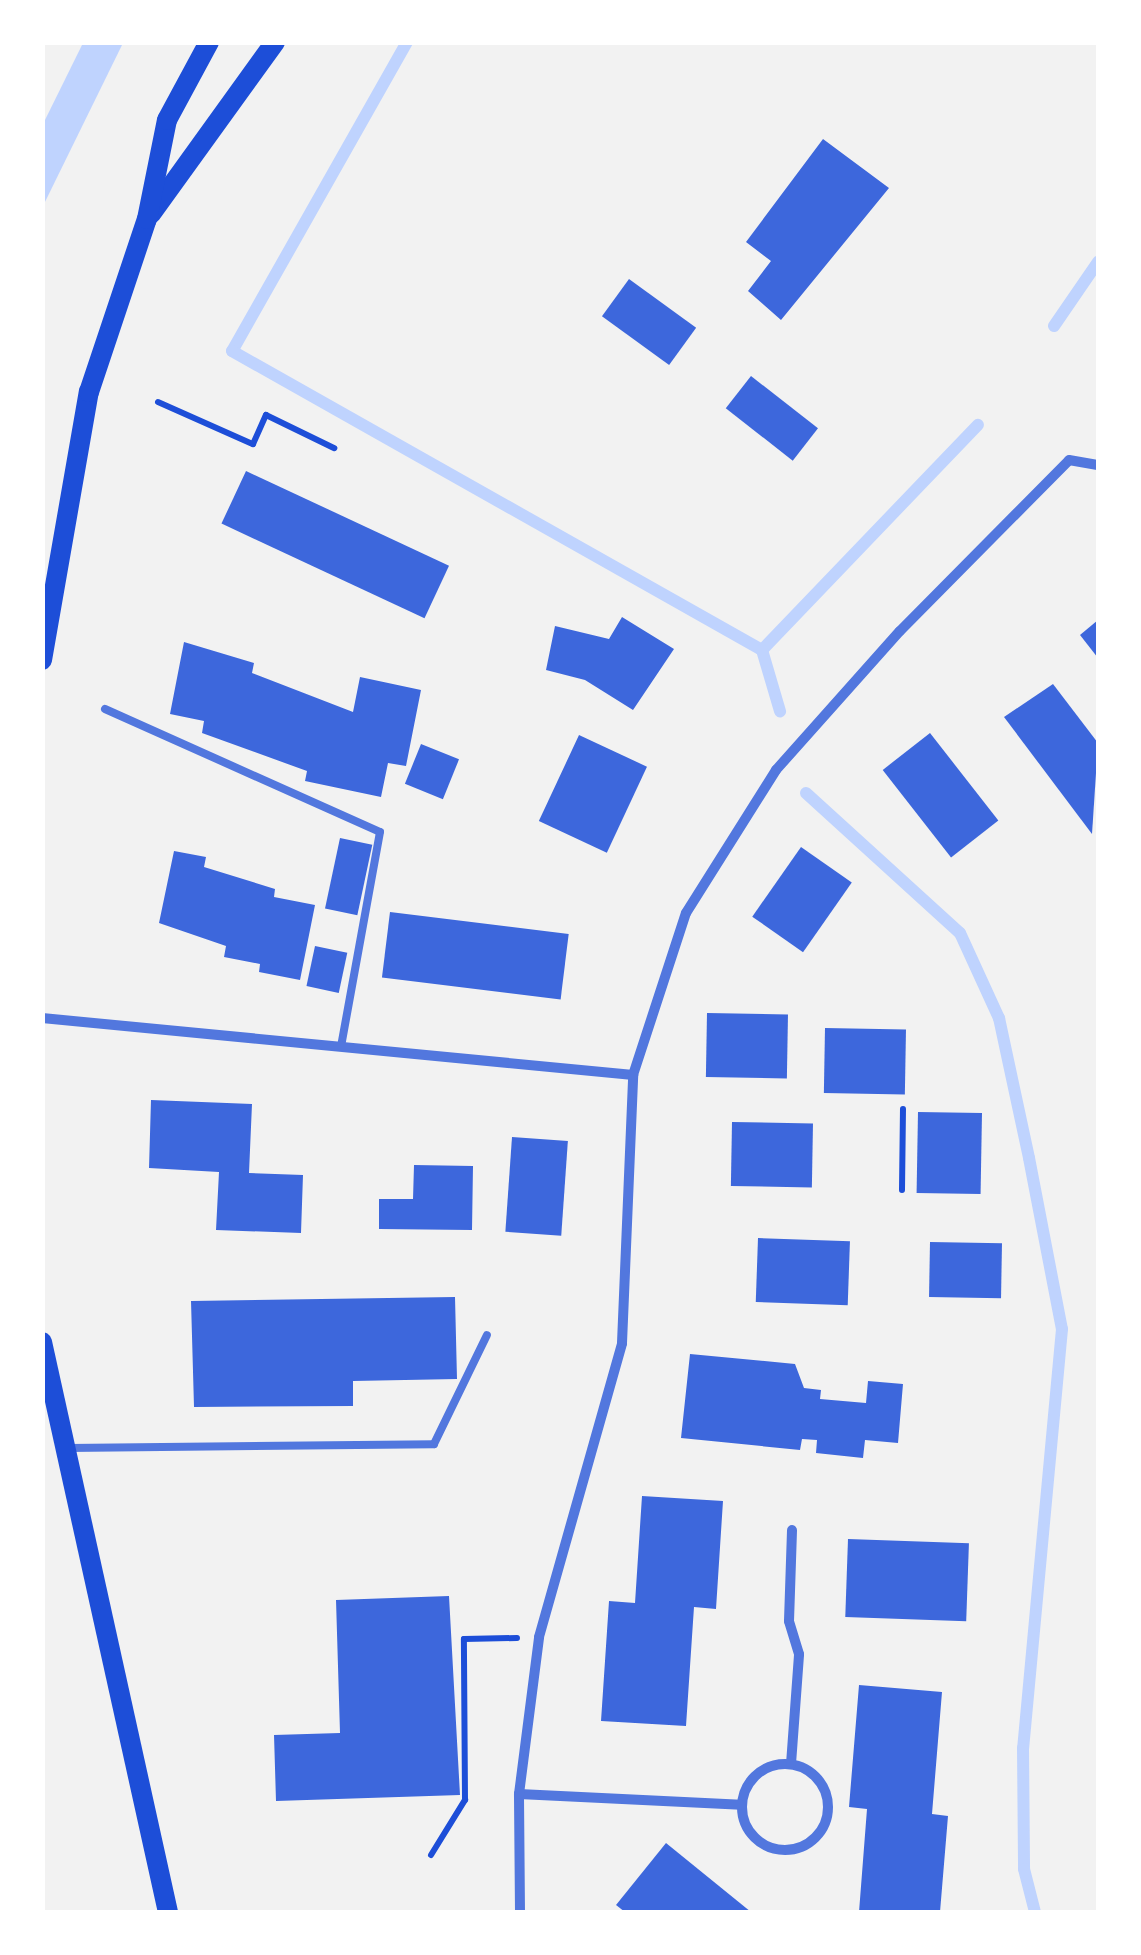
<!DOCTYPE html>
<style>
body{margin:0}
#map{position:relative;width:1141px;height:1955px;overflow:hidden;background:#f2f2f2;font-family:"PT Sans Narrow",sans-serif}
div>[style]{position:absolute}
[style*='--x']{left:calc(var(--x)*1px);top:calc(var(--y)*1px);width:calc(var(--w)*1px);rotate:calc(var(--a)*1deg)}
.water>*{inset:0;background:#bfd3fe}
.stream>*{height:12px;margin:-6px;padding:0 6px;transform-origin:6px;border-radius:6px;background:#bfd3fe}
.building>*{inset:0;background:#3d67dc;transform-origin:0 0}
.path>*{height:6px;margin:-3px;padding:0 3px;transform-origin:3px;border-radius:3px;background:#1d4ed8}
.service>*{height:8px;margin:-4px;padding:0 4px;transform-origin:4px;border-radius:4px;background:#5277de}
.minor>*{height:10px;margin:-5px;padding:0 5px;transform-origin:5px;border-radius:5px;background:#5277de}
.minor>.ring{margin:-5px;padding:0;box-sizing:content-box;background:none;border:10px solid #5277de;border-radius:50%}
.secondary>*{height:20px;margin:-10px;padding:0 10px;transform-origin:10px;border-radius:10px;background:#1d4ed8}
span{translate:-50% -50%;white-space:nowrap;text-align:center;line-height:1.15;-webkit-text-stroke:8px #fff;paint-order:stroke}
.frame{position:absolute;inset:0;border:45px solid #fff;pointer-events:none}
</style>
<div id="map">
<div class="water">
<i style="clip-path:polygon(83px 43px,123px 43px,43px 206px,43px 124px)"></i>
</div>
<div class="stream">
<i style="--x:407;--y:42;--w:355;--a:119.5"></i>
<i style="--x:232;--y:351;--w:609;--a:29.43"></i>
<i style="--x:1054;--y:326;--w:78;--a:-55.5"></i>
<i style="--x:762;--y:650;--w:312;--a:-46.2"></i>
<i style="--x:762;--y:650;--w:64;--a:73.6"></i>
<i style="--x:806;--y:793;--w:208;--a:42.3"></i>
<i style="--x:960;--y:933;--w:94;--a:65.4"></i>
<i style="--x:999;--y:1018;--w:143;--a:77.9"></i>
<i style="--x:1029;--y:1158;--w:174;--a:79.1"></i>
<i style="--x:1062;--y:1329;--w:421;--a:95.3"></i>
<i style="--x:1023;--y:1748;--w:121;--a:89.5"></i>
<i style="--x:1024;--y:1869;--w:44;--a:75.7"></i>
</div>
<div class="building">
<i style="clip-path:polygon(823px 139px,889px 188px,781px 320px,748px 291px,771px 261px,746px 242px)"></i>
<i style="left:629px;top:279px;width:83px;height:46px;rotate:36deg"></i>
<i style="left:751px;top:376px;width:85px;height:41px;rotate:38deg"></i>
<i style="left:246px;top:471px;width:224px;height:58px;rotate:25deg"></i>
<i style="clip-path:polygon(622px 617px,674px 649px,633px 710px,585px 680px,546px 670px,555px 626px,609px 639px)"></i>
<i style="clip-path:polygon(1098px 620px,1098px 658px,1080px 635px)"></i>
<i style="clip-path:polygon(184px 642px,254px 663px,252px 673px,353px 712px,360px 677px,421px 690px,406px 766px,388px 763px,381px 797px,305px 781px,307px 771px,202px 733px,204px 721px,170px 714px)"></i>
<i style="clip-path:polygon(1053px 684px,1098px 743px,1092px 834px,1004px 717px)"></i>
<i style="left:930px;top:733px;width:111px;height:60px;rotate:52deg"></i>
<i style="left:579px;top:735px;width:75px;height:95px;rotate:25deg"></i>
<i style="left:421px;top:744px;width:41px;height:43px;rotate:22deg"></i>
<i style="left:340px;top:838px;width:33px;height:72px;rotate:12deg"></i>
<i style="left:801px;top:847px;width:62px;height:85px;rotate:35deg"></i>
<i style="clip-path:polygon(174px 851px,206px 857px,204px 867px,275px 889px,274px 897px,315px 905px,300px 980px,259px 972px,260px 964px,224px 957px,226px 946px,159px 923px)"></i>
<i style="left:390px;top:912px;width:180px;height:66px;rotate:7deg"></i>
<i style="left:315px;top:946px;width:33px;height:41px;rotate:12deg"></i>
<i style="left:707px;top:1013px;width:81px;height:64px;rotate:1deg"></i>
<i style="left:825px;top:1028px;width:81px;height:65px;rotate:1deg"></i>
<i style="clip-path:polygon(151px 1100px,252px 1104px,249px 1173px,303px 1175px,301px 1233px,216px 1230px,219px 1172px,149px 1168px)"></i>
<i style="left:918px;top:1112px;width:64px;height:81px;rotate:1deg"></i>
<i style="left:732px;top:1122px;width:81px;height:64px;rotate:1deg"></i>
<i style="left:512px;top:1137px;width:56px;height:95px;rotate:4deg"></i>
<i style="clip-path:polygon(414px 1165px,473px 1166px,472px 1230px,379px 1229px,379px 1199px,413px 1199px)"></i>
<i style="left:758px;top:1238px;width:92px;height:64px;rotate:2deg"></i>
<i style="left:930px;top:1242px;width:72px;height:55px;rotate:1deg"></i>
<i style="clip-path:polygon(455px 1297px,457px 1379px,353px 1381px,353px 1406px,194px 1407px,191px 1301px)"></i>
<i style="clip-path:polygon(690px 1354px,795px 1364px,804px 1388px,821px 1390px,820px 1399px,866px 1403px,868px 1381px,903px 1384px,898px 1443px,865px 1440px,863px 1458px,816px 1453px,817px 1440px,802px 1439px,800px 1450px,681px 1438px)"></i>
<i style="clip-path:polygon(642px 1496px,723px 1501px,716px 1609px,694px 1607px,686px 1726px,601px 1721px,609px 1601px,635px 1603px)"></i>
<i style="left:848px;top:1539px;width:121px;height:78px;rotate:2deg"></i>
<i style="clip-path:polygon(449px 1596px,460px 1795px,276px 1801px,274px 1735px,340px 1733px,336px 1600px)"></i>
<i style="clip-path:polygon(859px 1685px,942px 1692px,932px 1814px,948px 1816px,940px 1912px,859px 1912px,867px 1809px,849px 1807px)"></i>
<i style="clip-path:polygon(666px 1843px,751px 1912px,625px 1912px,616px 1905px)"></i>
</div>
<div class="path">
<i style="--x:158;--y:402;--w:104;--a:23.9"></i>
<i style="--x:253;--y:444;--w:32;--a:-66"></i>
<i style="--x:266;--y:415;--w:76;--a:25.9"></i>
<i style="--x:902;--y:1190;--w:81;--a:-89.3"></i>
<i style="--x:431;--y:1855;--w:65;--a:-58.3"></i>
<i style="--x:465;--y:1800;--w:161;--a:-90.4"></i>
<i style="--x:464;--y:1639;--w:53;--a:-1.1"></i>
</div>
<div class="service">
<i style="--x:105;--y:709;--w:301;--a:24.1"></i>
<i style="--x:380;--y:832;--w:218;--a:100.3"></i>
<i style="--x:68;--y:1448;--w:366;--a:-0.6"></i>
<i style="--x:434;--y:1444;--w:121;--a:-64.1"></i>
</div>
<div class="minor">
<i style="--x:42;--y:1018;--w:594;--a:5.51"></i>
<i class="ring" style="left:742px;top:1764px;width:76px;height:76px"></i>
<i style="--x:791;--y:1764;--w:110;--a:-85.8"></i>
<i style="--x:799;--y:1654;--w:34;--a:-107"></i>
<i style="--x:789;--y:1621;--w:91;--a:-88.1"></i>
<i style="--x:519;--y:1794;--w:222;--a:2.8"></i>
<i style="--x:520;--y:1912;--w:118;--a:-90.5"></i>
<i style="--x:519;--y:1794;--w:158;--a:-82.7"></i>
<i style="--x:539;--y:1637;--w:305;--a:-74.2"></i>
<i style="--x:622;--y:1343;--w:268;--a:-87.6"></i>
<i style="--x:633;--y:1075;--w:170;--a:-71.9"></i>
<i style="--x:686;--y:913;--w:169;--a:-57.8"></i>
<i style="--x:776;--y:770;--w:186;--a:-48.3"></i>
<i style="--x:900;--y:631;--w:240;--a:-45.3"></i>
<i style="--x:1069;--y:460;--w:29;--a:10"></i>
</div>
<div class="secondary">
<i style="--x:151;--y:214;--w:212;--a:-54.2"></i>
<i style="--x:42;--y:660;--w:272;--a:-80.1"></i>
<i style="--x:89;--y:392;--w:182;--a:-71.5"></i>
<i style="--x:147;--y:219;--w:101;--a:-78.6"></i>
<i style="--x:167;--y:120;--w:89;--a:-61.7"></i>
<i style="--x:42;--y:1342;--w:584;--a:77.54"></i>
</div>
<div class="frame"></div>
</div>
